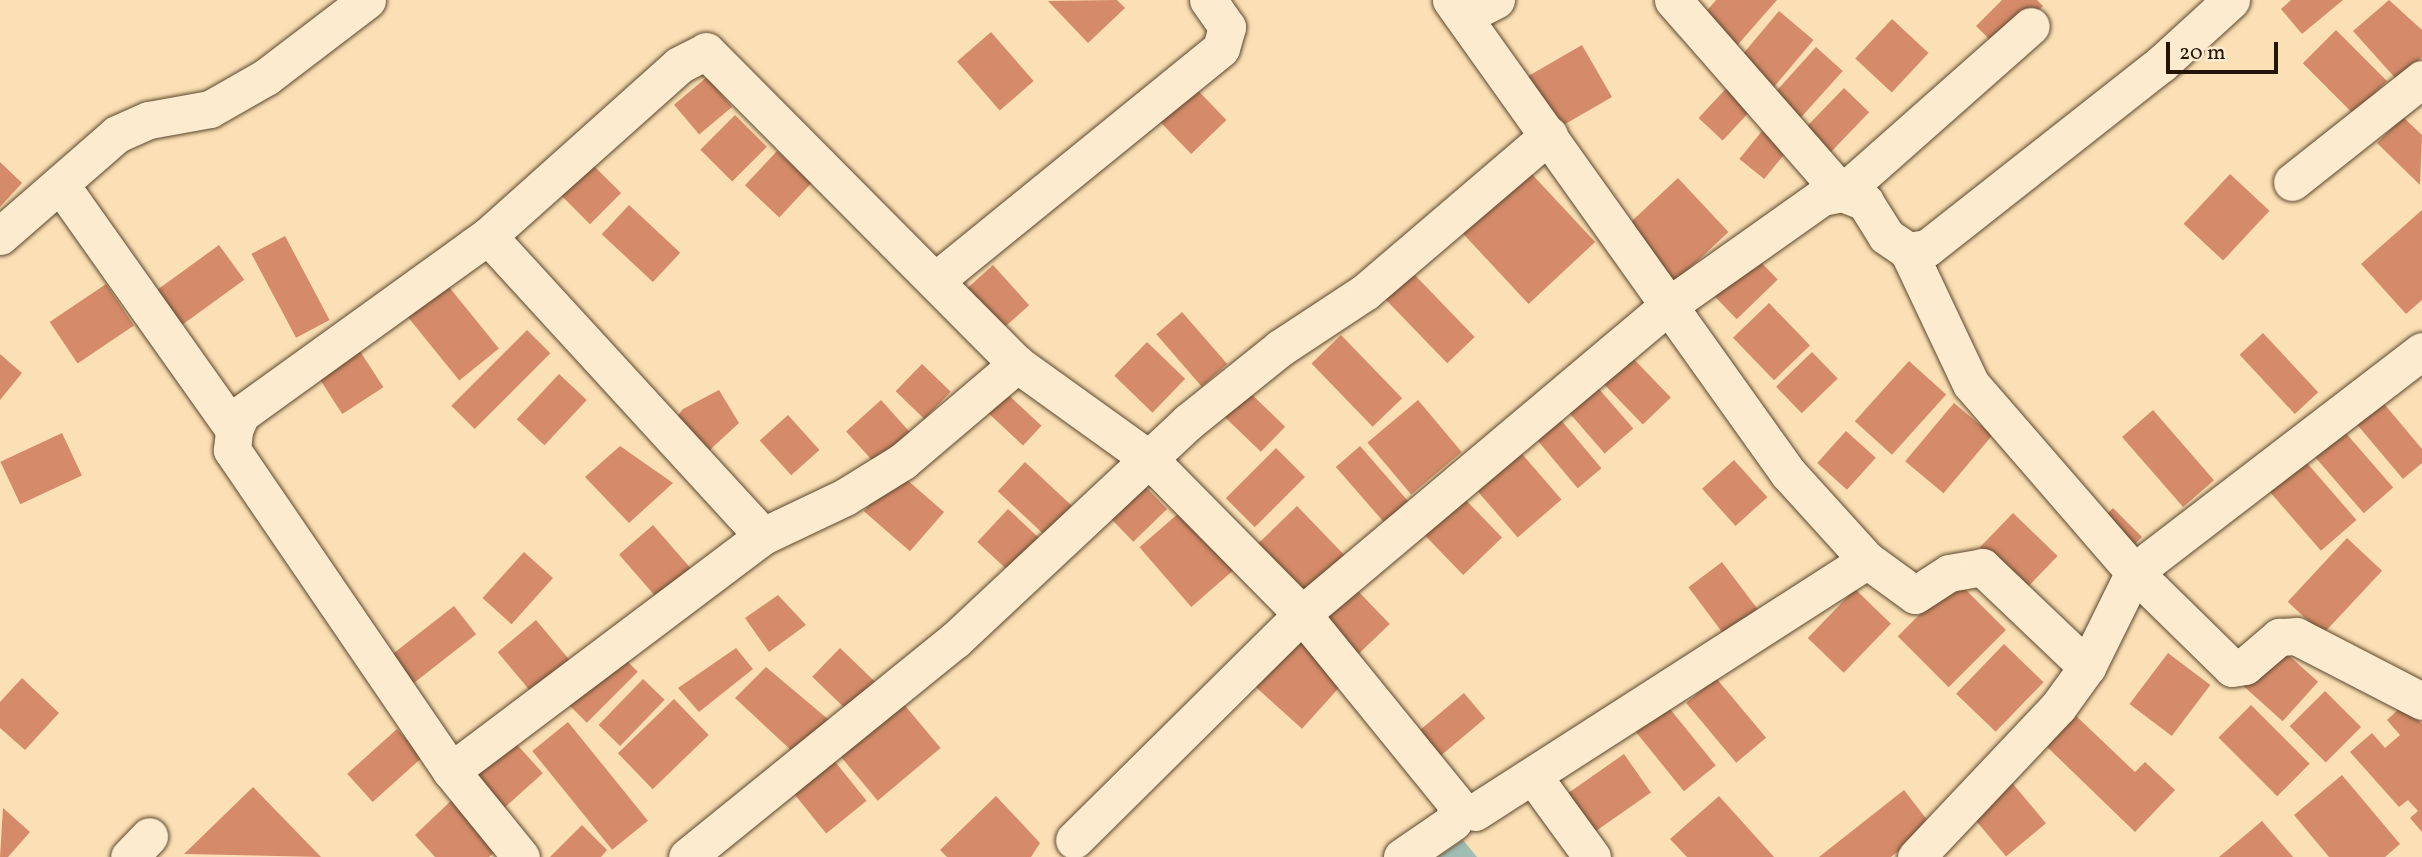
<!DOCTYPE html>
<style>
body{margin:0}
#map{position:relative;width:2422px;height:857px;overflow:hidden;background:#fce0b5;font-family:Vollkorn,serif}
div>[style]{position:absolute}
[style*='--x']{left:calc(var(--x)*1px);top:calc(var(--y)*1px);width:calc(var(--w)*1px);rotate:calc(var(--a)*1deg)}
.water>*{inset:0;background:#a0bcb3}
.building>*{inset:0;background:#d58b6a;transform-origin:0 0}
.roads{filter:drop-shadow(0 0 2px #5b472d) drop-shadow(0 0 2px #5b472d)}
.minor>*{height:37px;margin:-18.5px;padding:0 18.5px;transform-origin:18.5px;border-radius:18.5px;background:#fdebcf}
span{translate:-50% -50%;white-space:nowrap;text-align:center;line-height:1.15;-webkit-text-stroke:6px #fdebcf;paint-order:stroke}
.scale{position:absolute;left:2166px;top:42px;width:112px;height:32px;box-sizing:border-box;border:4px solid #251400;border-top:0;padding-left:9px;font-size:21px;line-height:24px;white-space:nowrap;color:#251400;-webkit-text-stroke:5px #fdebcf;paint-order:stroke}
</style>
<div id="map">
<div class="water">
<i style="clip-path:polygon(1463px 840px,1477px 857px,1438px 857px)"></i>
</div>
<div class="building">
<i style="clip-path:polygon(1117px 0,1125px 8px,1088px 43px,1048px 1px)"></i>
<i style="clip-path:polygon(1716px 0,1777px 0,1734px 49px,1700px 19px)"></i>
<i style="clip-path:polygon(2002px 0,2037px 0,2043px 6px,2000px 50px,1976px 26px)"></i>
<i style="clip-path:polygon(2291px 0,2343px 0,2302px 34px,2281px 9px)"></i>
<i style="clip-path:polygon(2389px 0,2422px 30px,2422px 57px,2397px 80px,2353px 31px)"></i>
<i style="left:1779px;top:11px;width:45px;height:61px;rotate:40deg"></i>
<i style="left:1892px;top:19px;width:50px;height:54px;rotate:43deg"></i>
<i style="left:2336px;top:30px;width:72px;height:47px;rotate:45deg"></i>
<i style="left:991px;top:32px;width:65px;height:45px;rotate:49deg"></i>
<i style="left:1582px;top:45px;width:60px;height:69px;rotate:60deg"></i>
<i style="left:1816px;top:47px;width:36px;height:74px;rotate:42deg"></i>
<i style="left:1182px;top:74px;width:64px;height:49px;rotate:46deg"></i>
<i style="left:707px;top:77px;width:39px;height:43px;rotate:50deg"></i>
<i style="left:1734px;top:80px;width:33px;height:52px;rotate:43deg"></i>
<i style="left:1844px;top:88px;width:35px;height:71px;rotate:44deg"></i>
<i style="left:735px;top:115px;width:45px;height:49px;rotate:45deg"></i>
<i style="clip-path:polygon(2403px 117px,2422px 135px,2420px 185px,2377px 143px)"></i>
<i style="left:1762px;top:131px;width:32px;height:36px;rotate:39deg"></i>
<i style="left:777px;top:151px;width:47px;height:47px;rotate:43deg"></i>
<i style="left:585px;top:157px;width:51px;height:44px;rotate:45deg"></i>
<i style="clip-path:polygon(0 162px,22px 183px,0 207px)"></i>
<i style="left:1529px;top:171px;width:97px;height:91px;rotate:47deg"></i>
<i style="left:2230px;top:174px;width:54px;height:68px;rotate:43deg"></i>
<i style="left:1678px;top:178px;width:74px;height:72px;rotate:47deg"></i>
<i style="left:629px;top:205px;width:70px;height:40px;rotate:43deg"></i>
<i style="clip-path:polygon(2422px 210px,2422px 300px,2406px 314px,2361px 264px)"></i>
<i style="left:285px;top:236px;width:95px;height:38px;rotate:62deg"></i>
<i style="left:219px;top:245px;width:43px;height:92px;rotate:54deg"></i>
<i style="left:1752px;top:253px;width:37px;height:57px;rotate:46deg"></i>
<i style="left:993px;top:265px;width:54px;height:44px;rotate:48deg"></i>
<i style="left:1410px;top:270px;width:93px;height:38px;rotate:46deg"></i>
<i style="left:441px;top:277px;width:92px;height:51px;rotate:51deg"></i>
<i style="left:106px;top:284px;width:50px;height:68px;rotate:56deg"></i>
<i style="left:1769px;top:303px;width:59px;height:50px;rotate:46deg"></i>
<i style="left:1182px;top:312px;width:69px;height:34px;rotate:49deg"></i>
<i style="left:527px;top:330px;width:33px;height:107px;rotate:45deg"></i>
<i style="left:2263px;top:333px;width:81px;height:32px;rotate:47deg"></i>
<i style="left:1341px;top:335px;width:88px;height:41px;rotate:46deg"></i>
<i style="left:354px;top:342px;width:54px;height:49px;rotate:57deg"></i>
<i style="left:1147px;top:342px;width:53px;height:47px;rotate:44deg"></i>
<i style="left:1625px;top:350px;width:66px;height:39px;rotate:46deg"></i>
<i style="left:1812px;top:352px;width:37px;height:50px;rotate:46deg"></i>
<i style="clip-path:polygon(0 354px,22px 373px,0 400px)"></i>
<i style="left:1909px;top:361px;width:50px;height:81px;rotate:42deg"></i>
<i style="left:922px;top:364px;width:40px;height:38px;rotate:44deg"></i>
<i style="left:559px;top:374px;width:38px;height:62px;rotate:43deg"></i>
<i style="left:1592px;top:381px;width:63px;height:38px;rotate:49deg"></i>
<i style="left:1242px;top:385px;width:60px;height:35px;rotate:44deg"></i>
<i style="left:1002px;top:389px;width:54px;height:27px;rotate:43deg"></i>
<i style="clip-path:polygon(719px 390px,739px 423px,700px 459px,672px 423px,683px 409px)"></i>
<i style="clip-path:polygon(2380px 399px,2422px 449px,2422px 463px,2403px 479px,2354px 421px)"></i>
<i style="left:881px;top:400px;width:48px;height:47px;rotate:48deg"></i>
<i style="left:1418px;top:400px;width:68px;height:66px;rotate:50deg"></i>
<i style="left:1954px;top:403px;width:50px;height:76px;rotate:40deg"></i>
<i style="left:1550px;top:407px;width:80px;height:31px;rotate:50deg"></i>
<i style="left:2153px;top:410px;width:93px;height:41px;rotate:49deg"></i>
<i style="left:788px;top:415px;width:47px;height:38px;rotate:48deg"></i>
<i style="left:1846px;top:431px;width:40px;height:43px;rotate:42deg"></i>
<i style="left:2344px;top:431px;width:75px;height:39px;rotate:49deg"></i>
<i style="left:62px;top:433px;width:47px;height:68px;rotate:65deg"></i>
<i style="left:1509px;top:439px;width:80px;height:58px;rotate:49deg"></i>
<i style="clip-path:polygon(620px 446px,673px 483px,629px 523px,585px 477px)"></i>
<i style="left:1360px;top:446px;width:74px;height:32px;rotate:49deg"></i>
<i style="left:1276px;top:448px;width:41px;height:71px;rotate:45deg"></i>
<i style="left:2300px;top:455px;width:86px;height:47px;rotate:49deg"></i>
<i style="left:1734px;top:460px;width:50px;height:43px;rotate:48deg"></i>
<i style="left:1025px;top:462px;width:64px;height:40px;rotate:43deg"></i>
<i style="left:898px;top:472px;width:61px;height:52px;rotate:41deg"></i>
<i style="left:1140px;top:481px;width:39px;height:47px;rotate:46deg"></i>
<i style="left:1459px;top:493px;width:62px;height:54px;rotate:46deg"></i>
<i style="left:1187px;top:506px;width:79px;height:63px;rotate:49deg"></i>
<i style="left:1297px;top:506px;width:68px;height:63px;rotate:46deg"></i>
<i style="left:2113px;top:508px;width:41px;height:25px;rotate:45deg"></i>
<i style="left:1008px;top:509px;width:48px;height:45px;rotate:43deg"></i>
<i style="left:2013px;top:513px;width:62px;height:48px;rotate:44deg"></i>
<i style="left:653px;top:525px;width:65px;height:45px;rotate:49deg"></i>
<i style="left:2347px;top:538px;width:48px;height:87px;rotate:43deg"></i>
<i style="left:524px;top:552px;width:39px;height:62px;rotate:42deg"></i>
<i style="left:1722px;top:562px;width:59px;height:42px;rotate:53deg"></i>
<i style="left:1955px;top:579px;width:72px;height:81px;rotate:45deg"></i>
<i style="left:1355px;top:588px;width:50px;height:47px;rotate:46deg"></i>
<i style="left:1855px;top:589px;width:50px;height:68px;rotate:44deg"></i>
<i style="clip-path:polygon(778px 595px,806px 625px,769px 652px,745px 618px)"></i>
<i style="left:454px;top:606px;width:36px;height:92px;rotate:52deg"></i>
<i style="left:536px;top:620px;width:62px;height:50px;rotate:50deg"></i>
<i style="left:1294px;top:630px;width:72px;height:68px;rotate:42deg"></i>
<i style="left:2275px;top:643px;width:58px;height:53px;rotate:42deg"></i>
<i style="left:2004px;top:644px;width:55px;height:69px;rotate:44deg"></i>
<i style="left:613px;top:647px;width:35px;height:72px;rotate:45deg"></i>
<i style="clip-path:polygon(736px 648px,753px 669px,699px 712px,678px 688px)"></i>
<i style="left:840px;top:648px;width:57px;height:40px;rotate:44deg"></i>
<i style="left:2168px;top:653px;width:53px;height:64px;rotate:37deg"></i>
<i style="clip-path:polygon(766px 667px,829px 720px,794px 753px,735px 698px)"></i>
<i style="clip-path:polygon(22px 678px,59px 713px,25px 750px,0 728px,0 702px)"></i>
<i style="left:1716px;top:678px;width:78px;height:39px;rotate:50deg"></i>
<i style="left:643px;top:679px;width:30px;height:64px;rotate:44deg"></i>
<i style="left:2325px;top:691px;width:51px;height:50px;rotate:45deg"></i>
<i style="left:1464px;top:693px;width:33px;height:64px;rotate:50deg"></i>
<i style="left:674px;top:699px;width:50px;height:78px;rotate:46deg"></i>
<i style="left:902px;top:702px;width:60px;height:82px;rotate:50deg"></i>
<i style="left:1666px;top:704px;width:79px;height:41px;rotate:51deg"></i>
<i style="clip-path:polygon(2404px 704px,2422px 724px,2422px 832px,2410px 818px,2418px 811px,2408px 800px,2399px 807px,2350px 752px,2372px 733px,2385px 748px,2400px 735px,2387px 720px)"></i>
<i style="left:2251px;top:705px;width:83px;height:46px;rotate:45deg"></i>
<i style="clip-path:polygon(2073px 713px,2135px 772px,2145px 762px,2175px 790px,2135px 832px,2043px 743px)"></i>
<i style="left:568px;top:722px;width:127px;height:46px;rotate:51deg"></i>
<i style="left:397px;top:729px;width:38px;height:67px;rotate:48deg"></i>
<i style="left:512px;top:739px;width:46px;height:64px;rotate:48deg"></i>
<i style="left:1624px;top:754px;width:47px;height:68px;rotate:55deg"></i>
<i style="left:832px;top:758px;width:55px;height:52px;rotate:51deg"></i>
<i style="clip-path:polygon(2342px 775px,2400px 844px,2385px 857px,2329px 857px,2294px 815px)"></i>
<i style="left:2008px;top:778px;width:59px;height:52px;rotate:50deg"></i>
<i style="clip-path:polygon(253px 787px,321px 857px,184px 854px)"></i>
<i style="clip-path:polygon(1904px 790px,1931px 825px,1891px 857px,1819px 857px)"></i>
<i style="clip-path:polygon(456px 796px,502px 846px,489px 857px,435px 857px,415px 835px)"></i>
<i style="clip-path:polygon(996px 796px,1040px 843px,1031px 857px,947px 857px,940px 850px)"></i>
<i style="clip-path:polygon(1719px 796px,1774px 857px,1687px 857px,1670px 839px)"></i>
<i style="clip-path:polygon(3px 808px,30px 832px,8px 857px,0 857px)"></i>
<i style="clip-path:polygon(2262px 821px,2293px 857px,2219px 857px)"></i>
<i style="clip-path:polygon(582px 825px,607px 850px,601px 857px,550px 857px)"></i>
</div>
<div class="roads">
<div class="minor">
<i style="--x:1451;--y:0;--w:581;--a:54.53"></i>
<i style="--x:1788;--y:473;--w:118;--a:47.8"></i>
<i style="--x:1867;--y:560;--w:59;--a:36.1"></i>
<i style="--x:1915;--y:595;--w:40;--a:-32.9"></i>
<i style="--x:1949;--y:573;--w:34;--a:-10"></i>
<i style="--x:1982;--y:567;--w:145;--a:43.6"></i>
<i style="--x:1673;--y:0;--w:257;--a:48.8"></i>
<i style="--x:1842;--y:193;--w:252;--a:-41.5"></i>
<i style="--x:1464;--y:16;--w:36;--a:-27"></i>
<i style="--x:2292;--y:182;--w:166;--a:-38.4"></i>
<i style="--x:60;--y:184;--w:301;--a:54.7"></i>
<i style="--x:0;--y:236;--w:155;--a:-41.1"></i>
<i style="--x:117;--y:134;--w:35;--a:-24"></i>
<i style="--x:149;--y:120;--w:62;--a:-10.2"></i>
<i style="--x:210;--y:109;--w:64;--a:-29.7"></i>
<i style="--x:266;--y:77;--w:127;--a:-37.3"></i>
<i style="--x:488;--y:236;--w:407;--a:47.5"></i>
<i style="--x:1908;--y:251;--w:147;--a:64.7"></i>
<i style="--x:1971;--y:384;--w:249;--a:49.1"></i>
<i style="--x:2134;--y:572;--w:106;--a:116.3"></i>
<i style="--x:2087;--y:667;--w:49;--a:125.9"></i>
<i style="--x:2058;--y:707;--w:207;--a:133.4"></i>
<i style="--x:936;--y:280;--w:367;--a:-39.1"></i>
<i style="--x:1221;--y:48;--w:22;--a:-74"></i>
<i style="--x:1227;--y:27;--w:33;--a:-125"></i>
<i style="--x:2422;--y:351;--w:363;--a:142.5"></i>
<i style="--x:2134;--y:572;--w:137;--a:44.4"></i>
<i style="--x:2232;--y:668;--w:13;--a:-9"></i>
<i style="--x:2245;--y:666;--w:45;--a:-40.5"></i>
<i style="--x:2279;--y:637;--w:17;--a:-3"></i>
<i style="--x:2296;--y:636;--w:142;--a:27.3"></i>
<i style="--x:451;--y:771;--w:391;--a:-37"></i>
<i style="--x:763;--y:536;--w:91;--a:-25.4"></i>
<i style="--x:845;--y:497;--w:68;--a:-31.8"></i>
<i style="--x:903;--y:461;--w:150;--a:-40.4"></i>
<i style="--x:1533;--y:776;--w:100;--a:53.9"></i>
<i style="--x:1475;--y:812;--w:466;--a:-32.7"></i>
<i style="--x:1074;--y:840;--w:321;--a:-44.7"></i>
<i style="--x:1302;--y:614;--w:475;--a:-40.1"></i>
<i style="--x:1665;--y:308;--w:192;--a:-35.3"></i>
<i style="--x:1822;--y:197;--w:20;--a:-11"></i>
<i style="--x:1842;--y:193;--w:25;--a:21"></i>
<i style="--x:1865;--y:202;--w:40;--a:58"></i>
<i style="--x:1886;--y:236;--w:27;--a:34"></i>
<i style="--x:1908;--y:251;--w:19;--a:-9"></i>
<i style="--x:1927;--y:248;--w:298;--a:-38.2"></i>
<i style="--x:2161;--y:64;--w:95;--a:-42.4"></i>
<i style="--x:129;--y:857;--w:29;--a:-46"></i>
<i style="--x:521;--y:857;--w:111;--a:-129.1"></i>
<i style="--x:451;--y:771;--w:389;--a:-124.3"></i>
<i style="--x:232;--y:450;--w:20;--a:-84"></i>
<i style="--x:234;--y:430;--w:17;--a:-66"></i>
<i style="--x:241;--y:414;--w:304;--a:-35.8"></i>
<i style="--x:488;--y:236;--w:256;--a:-41.8"></i>
<i style="--x:679;--y:65;--w:30;--a:-27"></i>
<i style="--x:706;--y:51;--w:441;--a:45.2"></i>
<i style="--x:1017;--y:364;--w:161;--a:35.7"></i>
<i style="--x:1148;--y:458;--w:219;--a:45.4"></i>
<i style="--x:1302;--y:614;--w:246;--a:50.9"></i>
<i style="--x:1457;--y:805;--w:17;--a:103"></i>
<i style="--x:1453;--y:822;--w:62;--a:145.5"></i>
<i style="--x:687;--y:857;--w:345;--a:-39"></i>
<i style="--x:955;--y:640;--w:319;--a:-43.1"></i>
<i style="--x:1188;--y:422;--w:118;--a:-38.8"></i>
<i style="--x:1280;--y:348;--w:102;--a:-33.4"></i>
<i style="--x:1365;--y:292;--w:242;--a:-40.5"></i>
</div>
</div>
<div class="scale">20 m</div>
</div>
